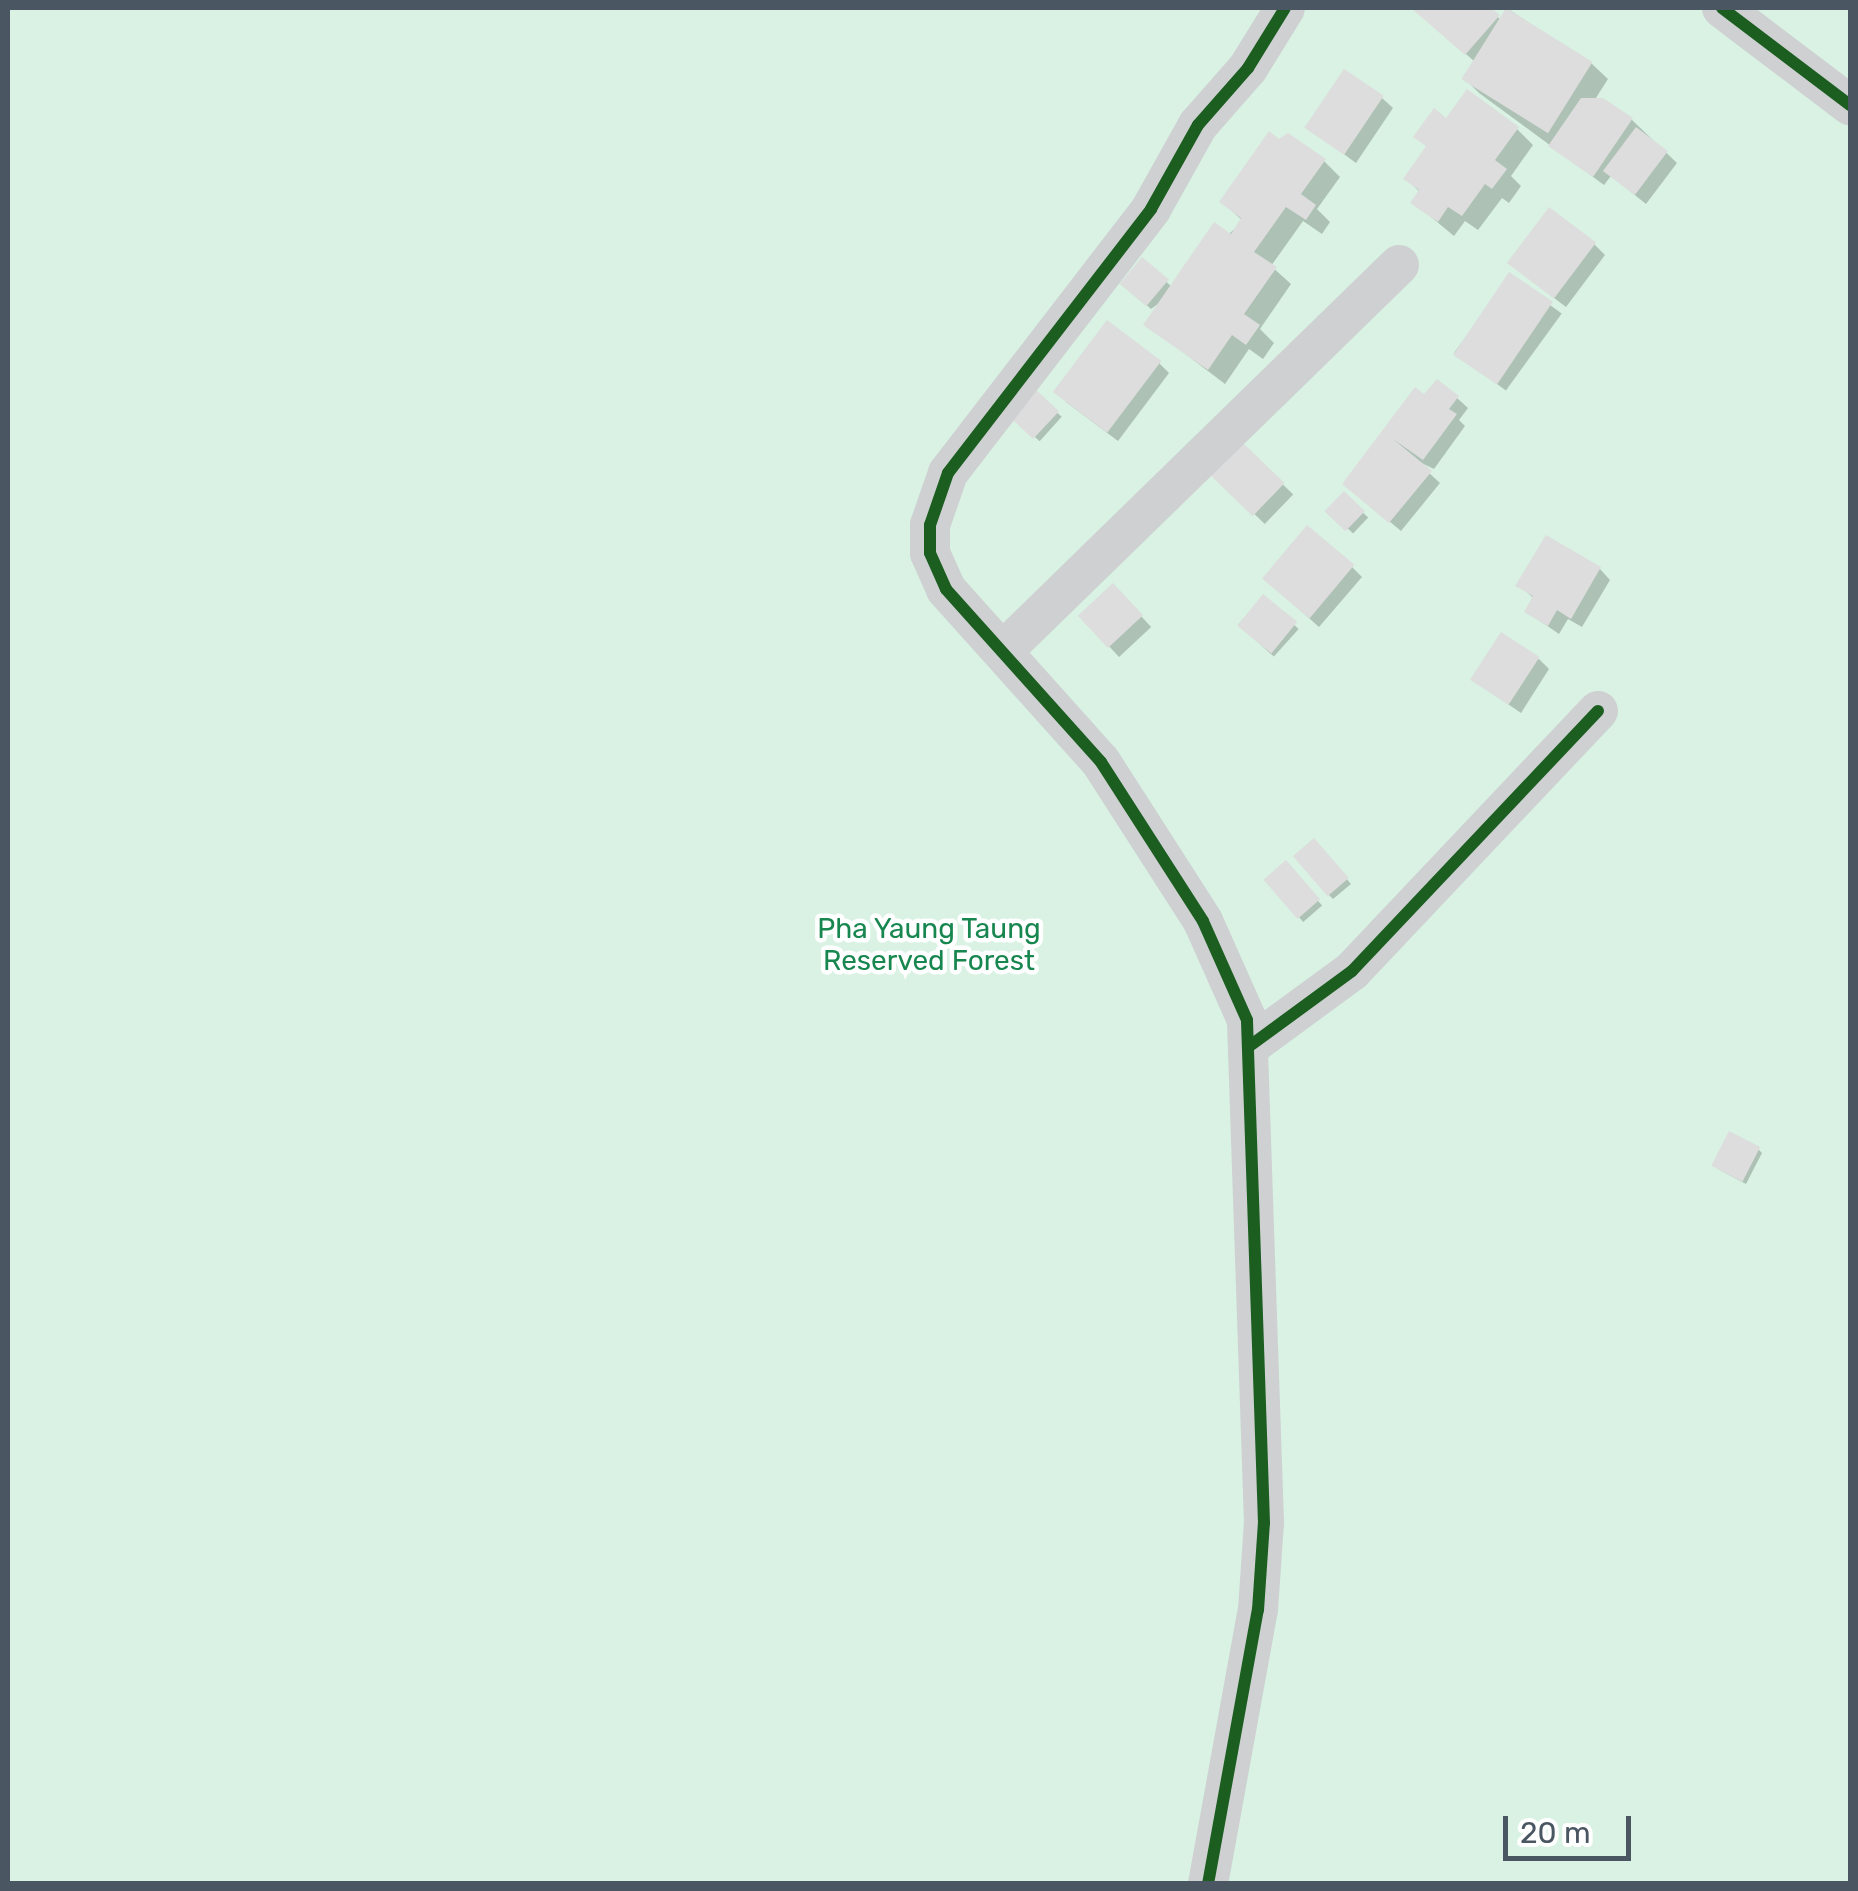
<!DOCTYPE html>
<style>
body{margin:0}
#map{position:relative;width:1858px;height:1891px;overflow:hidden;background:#f4f4f4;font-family:Rubik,sans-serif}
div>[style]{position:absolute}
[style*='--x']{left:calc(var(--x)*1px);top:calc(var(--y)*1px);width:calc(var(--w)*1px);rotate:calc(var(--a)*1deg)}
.green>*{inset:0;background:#d9f2e3;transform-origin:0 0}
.shadow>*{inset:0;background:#0003;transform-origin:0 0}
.building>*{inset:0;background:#ddddde;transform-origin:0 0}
.minor>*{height:40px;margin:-20px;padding:0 20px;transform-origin:20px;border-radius:20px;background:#ced0d2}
.cycleway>*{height:12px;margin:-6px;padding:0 6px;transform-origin:6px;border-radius:6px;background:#1b5e20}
span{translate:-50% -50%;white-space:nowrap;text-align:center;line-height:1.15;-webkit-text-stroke:9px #fff;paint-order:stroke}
.park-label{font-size:28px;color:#17864f}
.frame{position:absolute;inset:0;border:10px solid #4a5661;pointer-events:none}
.scale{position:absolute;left:1503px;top:1816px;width:128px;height:45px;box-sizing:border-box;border:5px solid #4a5661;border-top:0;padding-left:12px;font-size:30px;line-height:35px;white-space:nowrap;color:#4a5661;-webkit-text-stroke:8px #fff;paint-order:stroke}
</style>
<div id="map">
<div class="green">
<i style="left:8px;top:8px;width:1842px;height:1875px"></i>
</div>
<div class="shadow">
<i style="clip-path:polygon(1413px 8px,1488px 8px,1501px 20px,1508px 9px,1592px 64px,1608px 79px,1594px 101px,1632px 120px,1677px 163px,1646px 204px,1611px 176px,1604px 185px,1479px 93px,1463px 77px,1474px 61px)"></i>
<i style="clip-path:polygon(1382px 98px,1393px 108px,1356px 163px,1307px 127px)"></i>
<i style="clip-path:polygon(1447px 121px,1517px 129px,1533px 145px,1511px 176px,1521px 186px,1509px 203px,1502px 198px,1478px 230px,1465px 221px,1454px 236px,1413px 202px,1420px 192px,1406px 179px,1428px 148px,1417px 137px)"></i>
<i style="clip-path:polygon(1324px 161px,1340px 177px,1317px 209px,1330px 222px,1322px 234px,1303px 221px,1271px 266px,1291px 284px,1260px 329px,1274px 343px,1263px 359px,1249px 349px,1225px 384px,1146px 324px,1162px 301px,1151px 309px,1122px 283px,1142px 260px,1172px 287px,1243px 221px,1222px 202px)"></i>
<i style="clip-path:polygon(1594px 244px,1605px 255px,1566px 307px,1521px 273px)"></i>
<i style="left:1510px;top:276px;width:64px;height:95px;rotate:36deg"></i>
<i style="clip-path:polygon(1159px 363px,1169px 373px,1118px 441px,1066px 402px)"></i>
<i style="left:1032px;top:390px;width:40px;height:33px;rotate:42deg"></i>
<i style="clip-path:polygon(1425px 398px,1457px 398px,1468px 408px,1459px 420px,1465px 426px,1434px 469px,1415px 460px,1440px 483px,1401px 531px,1345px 484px)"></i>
<i style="left:1240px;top:443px;width:74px;height:41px;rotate:44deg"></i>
<i style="left:1344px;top:495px;width:33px;height:22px;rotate:43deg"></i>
<i style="clip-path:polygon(1352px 567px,1362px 577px,1319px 627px,1275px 588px)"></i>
<i style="clip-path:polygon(1600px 569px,1610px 580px,1582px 627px,1568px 619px,1559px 634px,1527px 612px,1535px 599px,1518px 585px)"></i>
<i style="left:1113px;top:586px;width:56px;height:44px;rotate:47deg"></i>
<i style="left:1263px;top:597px;width:48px;height:37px;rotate:42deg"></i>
<i style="clip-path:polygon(1539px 659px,1549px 669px,1521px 713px,1474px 681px)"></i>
<i style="clip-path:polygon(1314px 841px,1351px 884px,1333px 899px,1329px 895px)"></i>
<i style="left:1286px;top:864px;width:55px;height:25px;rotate:49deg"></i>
<i style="clip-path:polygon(1758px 1149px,1762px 1153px,1746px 1184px,1718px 1169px)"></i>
</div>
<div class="building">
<i style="clip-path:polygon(1411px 8px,1491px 8px,1500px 15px,1465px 55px)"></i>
<i style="left:1506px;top:8px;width:102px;height:84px;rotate:32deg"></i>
<i style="left:1344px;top:69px;width:48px;height:71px;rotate:34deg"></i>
<i style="clip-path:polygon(1467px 89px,1519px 127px,1495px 160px,1507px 169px,1492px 189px,1485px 184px,1462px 216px,1448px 207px,1438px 222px,1410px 203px,1419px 190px,1403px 179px,1426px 146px,1413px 137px,1434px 108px,1446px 118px)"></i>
<i style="clip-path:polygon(1581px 98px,1603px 98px,1633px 118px,1593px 177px,1548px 146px)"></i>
<i style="left:1636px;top:127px;width:40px;height:55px;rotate:37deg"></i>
<i style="clip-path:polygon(1269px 131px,1279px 139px,1288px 133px,1326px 159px,1301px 194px,1316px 205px,1306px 220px,1286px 207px,1254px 252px,1277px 267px,1244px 314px,1260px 325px,1246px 345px,1232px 335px,1208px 370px,1143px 325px,1214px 222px,1231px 234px,1241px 218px,1219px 202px)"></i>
<i style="left:1549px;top:207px;width:59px;height:70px;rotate:37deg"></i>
<i style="left:1142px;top:257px;width:35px;height:35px;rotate:40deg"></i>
<i style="left:1509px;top:272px;width:53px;height:100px;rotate:34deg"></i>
<i style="left:1107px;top:320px;width:68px;height:90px;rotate:37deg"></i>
<i style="clip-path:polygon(1437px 379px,1459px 396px,1449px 409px,1457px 414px,1423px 460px,1393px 439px,1432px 471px,1389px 523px,1342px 484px,1415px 387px,1424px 394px)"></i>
<i style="left:1032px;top:386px;width:37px;height:38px;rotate:43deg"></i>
<i style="left:1240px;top:440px;width:62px;height:46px;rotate:44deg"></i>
<i style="left:1344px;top:491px;width:29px;height:28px;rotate:44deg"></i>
<i style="left:1307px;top:525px;width:62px;height:70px;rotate:40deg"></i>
<i style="clip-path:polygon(1546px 535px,1601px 567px,1571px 619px,1557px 610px,1548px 626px,1524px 612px,1533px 596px,1515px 586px)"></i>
<i style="left:1113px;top:583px;width:44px;height:48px;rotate:47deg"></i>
<i style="left:1263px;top:594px;width:44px;height:41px;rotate:39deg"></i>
<i style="left:1501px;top:632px;width:46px;height:57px;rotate:33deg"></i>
<i style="left:1314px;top:838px;width:53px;height:28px;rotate:49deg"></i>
<i style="left:1286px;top:860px;width:52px;height:30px;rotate:49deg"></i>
<i style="left:1729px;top:1131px;width:35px;height:39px;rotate:27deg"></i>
</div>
<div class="minor">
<i style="--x:1722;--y:8;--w:161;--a:37.2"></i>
<i style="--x:1003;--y:651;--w:553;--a:-44.27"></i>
<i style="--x:1251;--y:1045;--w:125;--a:-36.2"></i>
<i style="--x:1352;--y:971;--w:358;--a:-46.6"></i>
<i style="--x:1208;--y:1884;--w:279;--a:-79.7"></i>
<i style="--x:1258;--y:1610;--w:87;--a:-86.1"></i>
<i style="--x:1264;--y:1523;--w:503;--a:-91.94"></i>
<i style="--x:1247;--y:1020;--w:108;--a:-114"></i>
<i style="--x:1203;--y:921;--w:189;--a:-122.7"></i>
<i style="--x:1101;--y:762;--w:232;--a:-131.9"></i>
<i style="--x:946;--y:589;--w:39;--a:-114"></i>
<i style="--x:930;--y:553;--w:28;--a:-90"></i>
<i style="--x:930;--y:525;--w:55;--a:-70.9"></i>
<i style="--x:948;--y:473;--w:333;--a:-52.4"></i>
<i style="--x:1151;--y:209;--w:96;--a:-60.8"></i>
<i style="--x:1198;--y:125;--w:76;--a:-48.7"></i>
<i style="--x:1248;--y:68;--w:70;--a:-58.3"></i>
</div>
<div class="cycleway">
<i style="--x:1722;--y:8;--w:161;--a:37.2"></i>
<i style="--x:1251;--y:1045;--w:125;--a:-36.2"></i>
<i style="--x:1352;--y:971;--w:358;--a:-46.6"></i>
<i style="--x:1208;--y:1884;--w:279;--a:-79.7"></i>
<i style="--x:1258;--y:1610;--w:87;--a:-86.1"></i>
<i style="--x:1264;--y:1523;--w:503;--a:-91.94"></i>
<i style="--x:1247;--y:1020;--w:108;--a:-114"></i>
<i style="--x:1203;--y:921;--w:189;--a:-122.7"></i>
<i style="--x:1101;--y:762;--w:232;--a:-131.9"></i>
<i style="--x:946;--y:589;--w:39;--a:-114"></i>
<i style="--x:930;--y:553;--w:28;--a:-90"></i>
<i style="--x:930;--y:525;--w:55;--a:-70.9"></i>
<i style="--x:948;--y:473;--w:333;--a:-52.4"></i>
<i style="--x:1151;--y:209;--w:96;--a:-60.8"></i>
<i style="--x:1198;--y:125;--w:76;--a:-48.7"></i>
<i style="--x:1248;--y:68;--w:70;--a:-58.3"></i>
</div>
<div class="park-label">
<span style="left:929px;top:945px">Pha Yaung Taung<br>Reserved Forest</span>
</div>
<div class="frame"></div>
<div class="scale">20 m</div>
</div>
